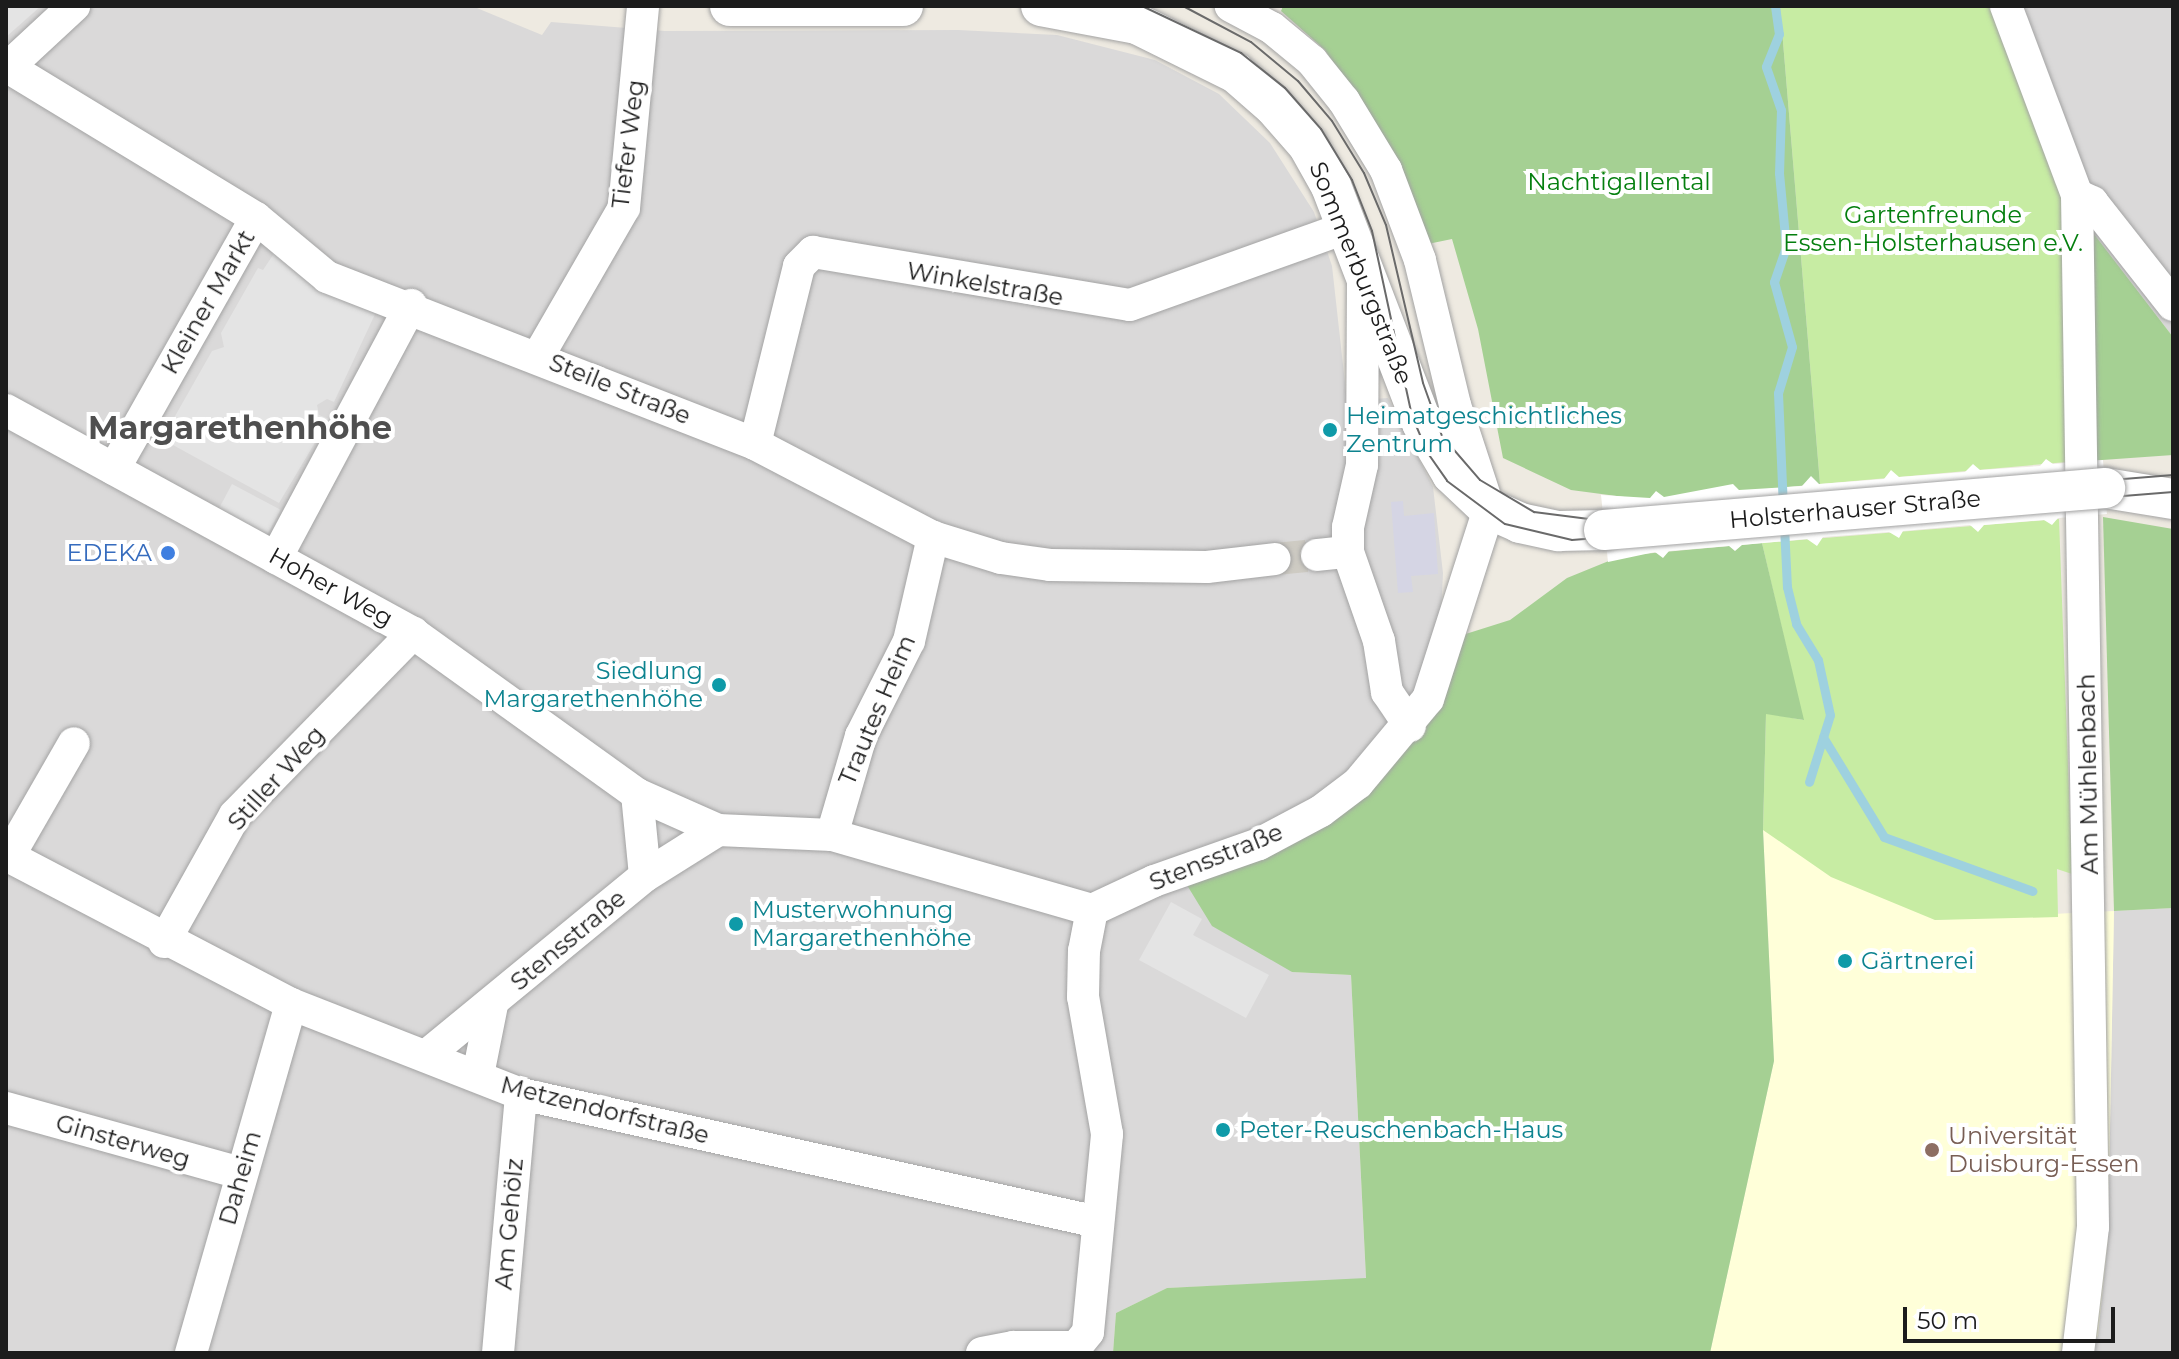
<!DOCTYPE html>
<meta charset="utf-8">
<style>
body{margin:0}
#map{position:relative;width:2179px;height:1359px;overflow:hidden;background:#eeeae1;font-family:Montserrat,sans-serif}
div>[style]{position:absolute}
[style*='--x']{left:calc(var(--x)*1px);top:calc(var(--y)*1px);width:calc(var(--w)*1px);rotate:calc(var(--a)*1deg)}
.residential>*{inset:0;background:#dad9d9}
.education>*{inset:0;background:#ffffd9}
.grass>*{inset:0;background:#c7eca3}
.forest>*{inset:0;background:#a5d093}
.parking>*{inset:0;background:#e4e4e4;transform-origin:0 0}
.plaza>*{inset:0;background:#d5d5e4}
.pier>*{inset:0;background:#fff}
.stream>*{height:9px;margin:-4.5px;padding:0 4.5px;transform-origin:4.5px;border-radius:4.5px;background:#9ed1df}
.minor-tunnel>*{height:32px;margin-top:-16px;transform-origin:0;background:repeating-linear-gradient(90deg,#cecbc3 0 32px,transparent 0 48px)}
.roads{filter:drop-shadow(0 0 2px #a3a3a3) drop-shadow(0 0 2px #a3a3a3)}
.minor>*{height:32px;margin:-16px;padding:0 16px;transform-origin:16px;border-radius:16px;background:#fff}
.tertiary>*{height:40px;margin:-20px;padding:0 20px;transform-origin:20px;border-radius:20px;background:#fff}
.tram>*{height:2px;margin:-1px;padding:0 1px;transform-origin:1px;border-radius:1px;background:#6a6a6a}
.bridges{filter:drop-shadow(0 0 2px #a3a3a3) drop-shadow(0 0 2px #a3a3a3)}
.tertiary-bridge>*{height:40px;margin:-20px;padding:0 20px;transform-origin:20px;border-radius:20px;background:#fff}
.dots>*{width:22px;height:22px;translate:-50% -50%;box-sizing:border-box;border:4px solid #fff;border-radius:50%}
span{translate:-50% -50%;white-space:nowrap;text-align:center;line-height:1.15;-webkit-text-stroke:8px #fff;paint-order:stroke}
.street-label{font-size:24px;color:#1c1c1c}
.park-label{font-size:24px;color:#057f0f}
.culture-label{font-size:24px;color:#0d838f}
.left{translate:0 -50%;text-align:left}
.right{translate:-100% -50%;text-align:right}
.shop-label{font-size:24px;color:#366cbe}
.education-label{font-size:24px;color:#785e54}
.district-label{font-size:32px;color:#4f4f4f;font-weight:700}
.frame{position:absolute;inset:0;border:8px solid #1c1c1c;pointer-events:none}
.scale{position:absolute;left:1903px;top:1307px;width:212px;height:36px;box-sizing:border-box;border:4px solid #1c1c1c;border-top:0;padding-left:10px;font-size:24px;line-height:28px;white-space:nowrap;color:#1c1c1c;-webkit-text-stroke:6px #fff;paint-order:stroke}
</style>
<div id="map">
<div class="residential">
<i style="clip-path:polygon(6px 6px,472px 6px,542px 35px,551px 22px,665px 31px,958px 30px,1057px 35px,1155px 60px,1219px 94px,1270px 143px,1314px 212px,1332px 266px,1347px 401px,1388px 398px,1433px 487px,1443px 573px,1438px 672px,1354px 778px,1094px 913px,1182px 877px,1292px 972px,1351px 975px,1366px 1279px,1167px 1288px,1116px 1313px,1113px 1353px,6px 1353px)"></i>
<i style="clip-path:polygon(1996px 6px,2173px 6px,2173px 337px,2094px 234px)"></i>
<i style="clip-path:polygon(2173px 908px,2173px 1353px,2095px 1353px,2108px 1239px,2114px 911px)"></i>
</div>
<div class="education">
<i style="clip-path:polygon(1763px 830px,1935px 920px,2114px 911px,2108px 1239px,2098px 1336px,2081px 1353px,1710px 1353px,1774px 1061px)"></i>
</div>
<div class="grass">
<i style="clip-path:polygon(1780px 6px,1996px 6px,2058px 161px,2066px 219px,2067px 462px,1820px 484px)"></i>
<i style="clip-path:polygon(2059px 519px,2072px 874px,2057px 869px,2058px 917px,1935px 920px,1831px 877px,1763px 830px,1766px 713px,1803px 720px,1762px 543px)"></i>
</div>
<div class="forest">
<i style="clip-path:polygon(1283px 6px,1780px 6px,1820px 484px,1647px 500px,1571px 490px,1503px 458px,1478px 329px,1452px 239px,1423px 245px,1380px 134px,1325px 50px,1281px 11px)"></i>
<i style="clip-path:polygon(2094px 234px,2173px 337px,2173px 455px,2088px 461px)"></i>
<i style="clip-path:polygon(2103px 517px,2173px 529px,2173px 908px,2114px 911px)"></i>
<i style="clip-path:polygon(1762px 543px,1804px 720px,1766px 714px,1763px 830px,1774px 1061px,1710px 1353px,1113px 1353px,1116px 1313px,1167px 1288px,1366px 1278px,1351px 975px,1292px 972px,1212px 926px,1182px 877px,1325px 814px,1453px 638px,1510px 620px,1567px 578px,1621px 556px)"></i>
</div>
<div class="parking">
<i style="clip-path:polygon(6px 6px,41px 6px,6px 37px)"></i>
<i style="clip-path:polygon(272px 248px,377px 310px,334px 402px,327px 399px,317px 405px,319px 415px,329px 419px,279px 503px,162px 439px,212px 351px,224px 347px,221px 333px,258px 268px,263px 270px,273px 255px)"></i>
<i style="left:232px;top:484px;width:55px;height:43px;rotate:28deg"></i>
<i style="clip-path:polygon(1171px 902px,1202px 919px,1193px 935px,1269px 975px,1246px 1018px,1139px 960px)"></i>
</div>
<div class="plaza">
<i style="clip-path:polygon(1403px 501px,1404px 516px,1434px 513px,1438px 574px,1411px 576px,1413px 592px,1398px 593px,1391px 502px)"></i>
</div>
<div class="pier">
<i style="clip-path:polygon(2046px 459px,2053px 464px,2103px 460px,2107px 514px,2058px 518px,2052px 525px,2044px 520px,1984px 525px,1978px 532px,1970px 525px,1903px 531px,1899px 538px,1889px 532px,1823px 537px,1817px 546px,1807px 539px,1742px 545px,1735px 551px,1729px 546px,1669px 551px,1663px 558px,1655px 552px,1608px 562px,1601px 495px,1650px 498px,1656px 491px,1664px 497px,1733px 484px,1739px 490px,1802px 486px,1811px 476px,1819px 484px,1884px 479px,1891px 470px,1899px 477px,1965px 472px,1973px 464px,1980px 470px,2040px 466px)"></i>
</div>
<div class="stream">
<i style="--x:1775;--y:6;--w:28;--a:82"></i>
<i style="--x:1779;--y:34;--w:35;--a:112"></i>
<i style="--x:1766;--y:67;--w:46;--a:70.8"></i>
<i style="--x:1781;--y:110;--w:63;--a:91.8"></i>
<i style="--x:1779;--y:173;--w:74;--a:84.6"></i>
<i style="--x:1786;--y:247;--w:37;--a:109"></i>
<i style="--x:1774;--y:282;--w:67;--a:74.5"></i>
<i style="--x:1792;--y:347;--w:48;--a:106.9"></i>
<i style="--x:1778;--y:393;--w:114;--a:87.5"></i>
<i style="--x:1784;--y:526;--w:61;--a:87.2"></i>
<i style="--x:1787;--y:587;--w:38;--a:76"></i>
<i style="--x:1796;--y:624;--w:42;--a:58.6"></i>
<i style="--x:1818;--y:660;--w:56;--a:77.7"></i>
<i style="--x:1830;--y:715;--w:70;--a:107.4"></i>
<i style="--x:1823;--y:737;--w:117;--a:58.6"></i>
<i style="--x:1884;--y:837;--w:158;--a:20"></i>
</div>
<div class="minor-tunnel">
<i style="--x:1275;--y:559;--w:42;--a:-5.4"></i>
</div>
<div class="roads">
<div class="minor">
<i style="--x:2006;--y:6;--w:202;--a:69.4"></i>
<i style="--x:2077;--y:195;--w:1032;--a:89.11"></i>
<i style="--x:2093;--y:1227;--w:127;--a:96.8"></i>
<i style="--x:6;--y:69;--w:93;--a:-42.8"></i>
<i style="--x:11;--y:69;--w:287;--a:31.3"></i>
<i style="--x:256;--y:218;--w:92;--a:39.7"></i>
<i style="--x:327;--y:277;--w:459;--a:21.3"></i>
<i style="--x:755;--y:444;--w:201;--a:27.6"></i>
<i style="--x:933;--y:537;--w:71;--a:17.2"></i>
<i style="--x:1001;--y:558;--w:49;--a:8.1"></i>
<i style="--x:1050;--y:565;--w:157;--a:0.7"></i>
<i style="--x:1207;--y:567;--w:68;--a:-6.7"></i>
<i style="--x:2077;--y:195;--w:17;--a:25"></i>
<i style="--x:2092;--y:202;--w:131;--a:51.8"></i>
<i style="--x:1363;--y:282;--w:183;--a:90.3"></i>
<i style="--x:1362;--y:465;--w:64;--a:102.7"></i>
<i style="--x:1348;--y:527;--w:25;--a:90"></i>
<i style="--x:1348;--y:552;--w:94;--a:70.8"></i>
<i style="--x:1379;--y:641;--w:52;--a:81.1"></i>
<i style="--x:1387;--y:692;--w:41;--a:55.9"></i>
<i style="--x:539;--y:355;--w:170;--a:-60"></i>
<i style="--x:624;--y:208;--w:203;--a:-84.6"></i>
<i style="--x:6;--y:410;--w:464;--a:28.7"></i>
<i style="--x:413;--y:633;--w:276;--a:35.7"></i>
<i style="--x:637;--y:794;--w:89;--a:24"></i>
<i style="--x:718;--y:830;--w:114;--a:2.5"></i>
<i style="--x:832;--y:835;--w:271;--a:16.1"></i>
<i style="--x:1092;--y:910;--w:68;--a:-25.1"></i>
<i style="--x:1154;--y:881;--w:111;--a:-19.4"></i>
<i style="--x:1259;--y:844;--w:70;--a:-28"></i>
<i style="--x:1321;--y:811;--w:46;--a:-37.1"></i>
<i style="--x:1358;--y:783;--w:109;--a:-50.2"></i>
<i style="--x:1428;--y:699;--w:200;--a:-72.2"></i>
<i style="--x:1489;--y:509;--w:109;--a:-108.1"></i>
<i style="--x:1455;--y:405;--w:149;--a:-103.6"></i>
<i style="--x:1420;--y:260;--w:96;--a:-110.7"></i>
<i style="--x:1386;--y:170;--w:81;--a:-121.3"></i>
<i style="--x:1344;--y:101;--w:51;--a:-128.7"></i>
<i style="--x:1312;--y:61;--w:52;--a:-140.5"></i>
<i style="--x:1272;--y:28;--w:47;--a:-151.8"></i>
<i style="--x:755;--y:444;--w:183;--a:-76.1"></i>
<i style="--x:799;--y:266;--w:20;--a:-45"></i>
<i style="--x:813;--y:252;--w:321;--a:9.5"></i>
<i style="--x:1130;--y:305;--w:232;--a:-19.7"></i>
<i style="--x:114;--y:469;--w:288;--a:-60.5"></i>
<i style="--x:1317;--y:555;--w:31;--a:-6"></i>
<i style="--x:276;--y:558;--w:287;--a:-61.9"></i>
<i style="--x:637;--y:794;--w:82;--a:84.4"></i>
<i style="--x:832;--y:835;--w:103;--a:-73.7"></i>
<i style="--x:861;--y:736;--w:106;--a:-63.2"></i>
<i style="--x:909;--y:641;--w:107;--a:-77"></i>
<i style="--x:6;--y:855;--w:322;--a:27.6"></i>
<i style="--x:291;--y:1004;--w:247;--a:21.4"></i>
<i style="--x:521;--y:1094;--w:591;--a:12.51"></i>
<i style="--x:9;--y:856;--w:130;--a:-60.1"></i>
<i style="--x:164;--y:942;--w:145;--a:-60.8"></i>
<i style="--x:235;--y:815;--w:255;--a:-45.6"></i>
<i style="--x:427;--y:1055;--w:282;--a:-39.4"></i>
<i style="--x:645;--y:876;--w:86;--a:-32.2"></i>
<i style="--x:478;--y:1075;--w:71;--a:-78.7"></i>
<i style="--x:6;--y:1108;--w:244;--a:15.5"></i>
<i style="--x:191;--y:1353;--w:363;--a:-74"></i>
<i style="--x:498;--y:1353;--w:260;--a:-84.9"></i>
<i style="--x:982;--y:1353;--w:32;--a:-11"></i>
<i style="--x:1013;--y:1347;--w:63;--a:0"></i>
<i style="--x:1076;--y:1347;--w:19;--a:-51"></i>
<i style="--x:1088;--y:1332;--w:199;--a:-84.5"></i>
<i style="--x:1107;--y:1134;--w:139;--a:-99.9"></i>
<i style="--x:1083;--y:997;--w:46;--a:-88.8"></i>
<i style="--x:1084;--y:951;--w:42;--a:-79"></i>
</div>
<div class="tertiary">
<i style="--x:730;--y:6;--w:173;--a:0"></i>
<i style="--x:1041;--y:6;--w:98;--a:10.6"></i>
<i style="--x:1137;--y:24;--w:110;--a:26.3"></i>
<i style="--x:1236;--y:73;--w:50;--a:41"></i>
<i style="--x:1274;--y:106;--w:52;--a:48.9"></i>
<i style="--x:1308;--y:145;--w:47;--a:60.7"></i>
<i style="--x:1331;--y:186;--w:254;--a:69"></i>
<i style="--x:1422;--y:423;--w:59;--a:59.5"></i>
<i style="--x:1452;--y:474;--w:51;--a:43.4"></i>
<i style="--x:1489;--y:509;--w:34;--a:24"></i>
<i style="--x:1520;--y:523;--w:40;--a:12"></i>
<i style="--x:1559;--y:531;--w:45;--a:-1.3"></i>
<i style="--x:2105;--y:488;--w:69;--a:9.2"></i>
</div>
</div>
<div class="tram">
<i style="--x:1142;--y:6;--w:110;--a:25.4"></i>
<i style="--x:1241;--y:53;--w:56;--a:38.5"></i>
<i style="--x:1285;--y:88;--w:55;--a:48.7"></i>
<i style="--x:1321;--y:129;--w:60;--a:58.7"></i>
<i style="--x:1352;--y:180;--w:55;--a:68.6"></i>
<i style="--x:1372;--y:231;--w:189;--a:77.8"></i>
<i style="--x:1412;--y:416;--w:39;--a:67"></i>
<i style="--x:1427;--y:452;--w:35;--a:55"></i>
<i style="--x:1447;--y:481;--w:72;--a:36.6"></i>
<i style="--x:1505;--y:524;--w:69;--a:13.4"></i>
<i style="--x:1572;--y:540;--w:603;--a:-4.57"></i>
<i style="--x:1183;--y:6;--w:77;--a:27.9"></i>
<i style="--x:1251;--y:42;--w:61;--a:39.7"></i>
<i style="--x:1298;--y:81;--w:52;--a:49.6"></i>
<i style="--x:1332;--y:121;--w:61;--a:58.4"></i>
<i style="--x:1364;--y:173;--w:56;--a:67.1"></i>
<i style="--x:1386;--y:225;--w:162;--a:76.8"></i>
<i style="--x:1423;--y:383;--w:56;--a:70.3"></i>
<i style="--x:1442;--y:436;--w:58;--a:49.2"></i>
<i style="--x:1480;--y:480;--w:63;--a:30.7"></i>
<i style="--x:1534;--y:512;--w:71;--a:7.3"></i>
<i style="--x:1604;--y:521;--w:571;--a:-4.62"></i>
</div>
<div class="bridges">
<div class="tertiary-bridge">
<i style="--x:1604;--y:530;--w:503;--a:-4.79"></i>
</div>
</div>
<div class="dots">
<i style="left:1330px;top:430px;background:#0f9aa8"></i>
<i style="left:168px;top:553px;background:#3f7fe0"></i>
<i style="left:719px;top:685px;background:#0f9aa8"></i>
<i style="left:736px;top:924px;background:#0f9aa8"></i>
<i style="left:1845px;top:961px;background:#0f9aa8"></i>
<i style="left:1223px;top:1130px;background:#0f9aa8"></i>
<i style="left:1932px;top:1150px;background:#8d6e63"></i>
</div>
<div class="street-label">
<span style="left:628px;top:144px;rotate:-83deg">Tiefer Weg</span>
<span style="left:1361px;top:273px;rotate:68deg">Sommerburgstraße</span>
<span style="left:985px;top:284px;rotate:10deg">Winkelstraße</span>
<span style="left:208px;top:302px;rotate:-60deg">Kleiner Markt</span>
<span style="left:620px;top:389px;rotate:22deg">Steile Straße</span>
<span style="left:1855px;top:509px;rotate:-5deg">Holsterhauser Straße</span>
<span style="left:331px;top:587px;rotate:29deg">Hoher Weg</span>
<span style="left:877px;top:710px;rotate:-67deg">Trautes Heim</span>
<span style="left:2088px;top:774px;rotate:-91deg">Am Mühlenbach</span>
<span style="left:276px;top:778px;rotate:-48deg">Stiller Weg</span>
<span style="left:1216px;top:857px;rotate:-22deg">Stensstraße</span>
<span style="left:568px;top:940px;rotate:-40deg">Stensstraße</span>
<span style="left:605px;top:1110px;rotate:14deg">Metzendorfstraße</span>
<span style="left:123px;top:1141px;rotate:16deg">Ginsterweg</span>
<span style="left:240px;top:1178px;rotate:-74deg">Daheim</span>
<span style="left:509px;top:1224px;rotate:-85deg">Am Gehölz</span>
</div>
<div class="park-label">
<span style="left:1619px;top:182px">Nachtigallental</span>
<span style="left:1933px;top:229px">Gartenfreunde<br>Essen-Holsterhausen e.V.</span>
</div>
<div class="culture-label">
<span class="left" style="left:1346px;top:430px">Heimatgeschichtliches<br>Zentrum</span>
<span class="right" style="left:703px;top:685px">Siedlung<br>Margarethenhöhe</span>
<span class="left" style="left:752px;top:924px">Musterwohnung<br>Margarethenhöhe</span>
<span class="left" style="left:1861px;top:961px">Gärtnerei</span>
<span class="left" style="left:1239px;top:1130px">Peter-Reuschenbach-Haus</span>
</div>
<div class="shop-label">
<span class="right" style="left:152px;top:553px">EDEKA</span>
</div>
<div class="education-label">
<span class="left" style="left:1948px;top:1150px">Universität<br>Duisburg-Essen</span>
</div>
<div class="district-label">
<span style="left:240px;top:428px">Margarethenhöhe</span>
</div>
<div class="frame"></div>
<div class="scale">50 m</div>
</div>
